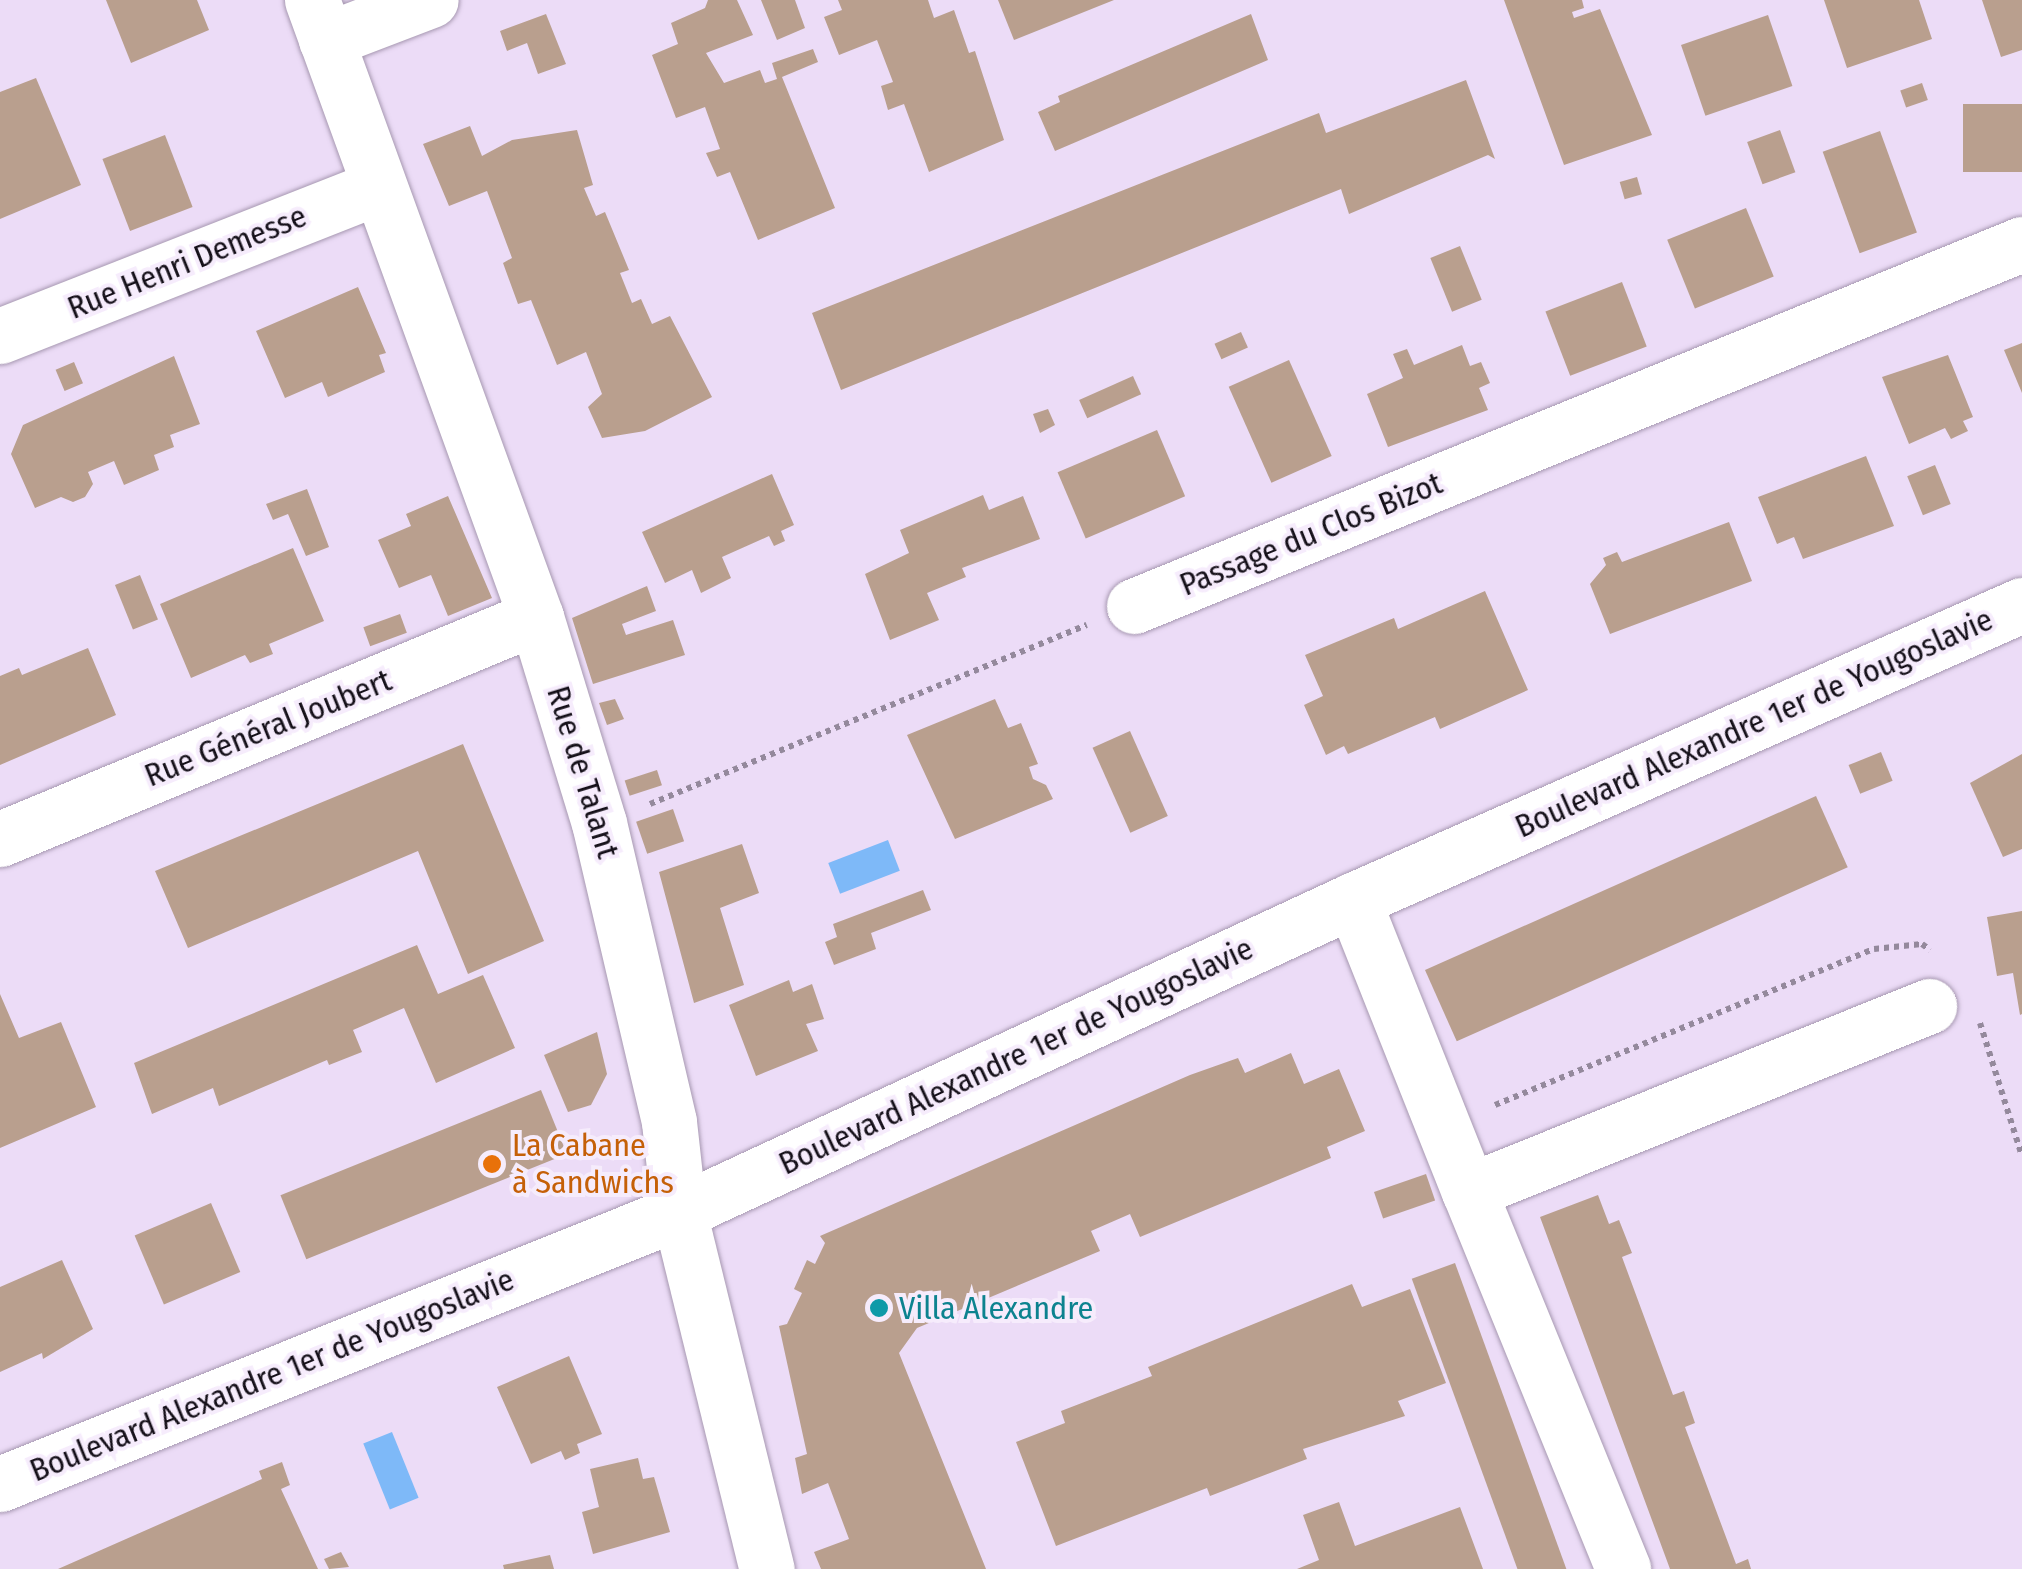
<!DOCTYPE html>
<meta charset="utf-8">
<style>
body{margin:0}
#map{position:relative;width:2022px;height:1569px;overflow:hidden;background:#ecdcf7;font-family:"Fira Sans Condensed",sans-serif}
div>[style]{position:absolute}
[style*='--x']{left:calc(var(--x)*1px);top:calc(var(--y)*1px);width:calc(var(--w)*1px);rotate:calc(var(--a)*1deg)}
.water>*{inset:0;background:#7eb9f8;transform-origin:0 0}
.building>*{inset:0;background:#b99f8e;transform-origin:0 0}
.path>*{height:6px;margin-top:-3px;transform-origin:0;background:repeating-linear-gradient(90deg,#94899c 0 5px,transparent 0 10px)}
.roads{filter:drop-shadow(0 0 2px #a798b1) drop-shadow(0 0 2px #a798b1)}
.minor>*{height:55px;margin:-27.5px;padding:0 27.5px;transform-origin:27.5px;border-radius:27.5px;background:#fff}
.dots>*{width:28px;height:28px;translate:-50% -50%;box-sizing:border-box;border:5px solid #f6ecfc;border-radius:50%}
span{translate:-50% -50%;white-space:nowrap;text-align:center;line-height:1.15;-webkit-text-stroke:8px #f6ecfc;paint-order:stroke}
.street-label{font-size:32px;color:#151019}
.food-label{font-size:32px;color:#c56008}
.left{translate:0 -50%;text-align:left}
.culture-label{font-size:32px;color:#0d838f}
</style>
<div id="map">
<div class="water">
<i style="left:888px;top:840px;width:33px;height:64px;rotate:69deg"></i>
<i style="left:392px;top:1432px;width:71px;height:31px;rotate:68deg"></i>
</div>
<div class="building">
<i style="clip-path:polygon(106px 0,197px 0,209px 30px,131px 63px)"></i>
<i style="clip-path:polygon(708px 0,737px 0,753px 35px,706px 53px,724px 83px,760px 70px,765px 83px,777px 79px,772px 63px,813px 49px,818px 62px,782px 77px,835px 208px,758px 240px,730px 172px,717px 177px,706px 153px,720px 149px,705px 107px,676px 118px,652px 55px,678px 44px,671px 23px,705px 8px)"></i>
<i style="clip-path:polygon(761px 0,795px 0,805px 28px,777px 40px)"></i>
<i style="clip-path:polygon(838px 0,928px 0,934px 18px,954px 10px,969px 53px,975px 51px,1004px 140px,929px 172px,904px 104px,888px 110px,881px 86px,893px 82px,877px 40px,839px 55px,824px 17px,842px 10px)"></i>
<i style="clip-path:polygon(998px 0,1114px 0,1014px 40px)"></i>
<i style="clip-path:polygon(1504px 0,1582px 0,1584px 8px,1572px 12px,1574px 18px,1600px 9px,1652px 135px,1564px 165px)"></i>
<i style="clip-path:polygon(1824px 0,1919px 0,1932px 39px,1847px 68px)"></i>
<i style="clip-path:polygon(1982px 0,2022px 0,2022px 50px,2001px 57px)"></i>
<i style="clip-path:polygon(546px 14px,566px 64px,538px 74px,527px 43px,507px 51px,500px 31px)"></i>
<i style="clip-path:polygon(1251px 14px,1268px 60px,1055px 151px,1038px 112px,1060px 102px,1058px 96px)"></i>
<i style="left:1768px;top:15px;width:75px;height:92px;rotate:71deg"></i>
<i style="clip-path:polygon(36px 78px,81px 185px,0 219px,0 92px)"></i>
<i style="clip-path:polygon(1466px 80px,1495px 159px,1488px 155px,1349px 214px,1341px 189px,841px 390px,812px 313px,1319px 113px,1326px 133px)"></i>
<i style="left:1922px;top:83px;width:18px;height:23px;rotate:71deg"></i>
<i style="left:2022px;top:104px;width:68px;height:59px;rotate:90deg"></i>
<i style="clip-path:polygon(470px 126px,482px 156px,512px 140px,577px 130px,593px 185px,584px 188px,596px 216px,605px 212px,629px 270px,620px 273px,632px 303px,641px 299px,652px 324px,670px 316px,712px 397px,645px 431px,602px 438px,588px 407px,602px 394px,586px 352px,557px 365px,531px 300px,518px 304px,503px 263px,512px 258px,487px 191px,449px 206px,423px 144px)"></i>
<i style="left:1780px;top:130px;width:45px;height:35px;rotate:70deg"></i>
<i style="left:1880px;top:131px;width:108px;height:61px;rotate:70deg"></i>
<i style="left:165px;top:135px;width:77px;height:67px;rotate:69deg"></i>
<i style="left:1637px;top:177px;width:18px;height:18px;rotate:74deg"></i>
<i style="left:1746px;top:208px;width:74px;height:85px;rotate:68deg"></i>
<i style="left:1460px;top:246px;width:58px;height:32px;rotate:68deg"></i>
<i style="left:1622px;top:282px;width:69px;height:82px;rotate:69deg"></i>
<i style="clip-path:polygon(358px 287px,386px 353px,379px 355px,385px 372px,328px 397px,322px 382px,285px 398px,256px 331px)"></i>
<i style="left:1241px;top:332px;width:17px;height:29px;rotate:66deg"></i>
<i style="clip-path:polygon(2022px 343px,2022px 393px,2004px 350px)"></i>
<i style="clip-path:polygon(1462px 345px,1470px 366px,1481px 362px,1490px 383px,1479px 388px,1488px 410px,1388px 447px,1367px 394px,1403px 378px,1393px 354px,1407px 349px,1414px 365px)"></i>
<i style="clip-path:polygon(1948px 355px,1973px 417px,1963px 421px,1968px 431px,1951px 439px,1945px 428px,1909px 444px,1882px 377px)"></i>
<i style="clip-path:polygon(174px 356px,200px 424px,170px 435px,174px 447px,154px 455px,159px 470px,124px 485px,114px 461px,88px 472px,93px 484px,85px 497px,73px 502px,61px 497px,35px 508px,11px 454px,23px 425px)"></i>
<i style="left:1289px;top:360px;width:105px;height:66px;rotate:66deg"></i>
<i style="left:74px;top:362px;width:23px;height:20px;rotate:67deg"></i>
<i style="left:1133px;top:376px;width:20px;height:59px;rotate:66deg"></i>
<i style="clip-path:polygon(1048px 409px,1055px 425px,1040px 433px,1033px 414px)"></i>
<i style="left:1157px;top:430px;width:72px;height:108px;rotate:67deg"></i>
<i style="clip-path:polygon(1866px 456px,1894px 526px,1803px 559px,1794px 537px,1777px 544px,1758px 497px)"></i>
<i style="left:1935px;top:465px;width:42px;height:30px;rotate:68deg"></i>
<i style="clip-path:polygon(772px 474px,794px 525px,781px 531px,785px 541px,774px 546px,769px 536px,722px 557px,731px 578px,701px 593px,692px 570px,665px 583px,642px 532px)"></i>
<i style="clip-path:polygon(307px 489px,329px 547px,306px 556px,288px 514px,273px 520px,266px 504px)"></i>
<i style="clip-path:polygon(983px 495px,989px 510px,1023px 496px,1040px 539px,962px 568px,966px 577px,927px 593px,939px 620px,890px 640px,865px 574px,909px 553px,900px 530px)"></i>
<i style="clip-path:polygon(448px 496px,492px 598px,448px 616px,431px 575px,399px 588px,378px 540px,411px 526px,406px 514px)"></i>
<i style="clip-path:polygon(1729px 522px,1752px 581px,1610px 634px,1590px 584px,1606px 565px,1603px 558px,1617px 552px,1622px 562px)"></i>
<i style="clip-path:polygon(293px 548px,324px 621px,269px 644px,273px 654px,250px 663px,245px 655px,191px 678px,160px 604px)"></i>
<i style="left:140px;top:575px;width:48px;height:27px;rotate:68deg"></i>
<i style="clip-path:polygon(647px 586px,656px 611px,622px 624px,626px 635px,673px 620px,685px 655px,593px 684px,572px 618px)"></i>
<i style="clip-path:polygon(1485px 591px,1528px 690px,1440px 729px,1435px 717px,1348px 754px,1344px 746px,1326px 755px,1304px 705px,1323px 696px,1305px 655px,1394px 618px,1398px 629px)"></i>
<i style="left:400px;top:614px;width:20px;height:39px;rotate:70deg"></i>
<i style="clip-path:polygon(88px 648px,116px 715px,0 765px,0 676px,19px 668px,22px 675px)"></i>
<i style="clip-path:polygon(615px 699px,624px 719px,607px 725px,599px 703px)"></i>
<i style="clip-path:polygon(995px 699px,1008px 728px,1021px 723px,1038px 764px,1029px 767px,1033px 779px,1046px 785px,1053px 799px,955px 839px,907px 735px)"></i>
<i style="left:1130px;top:731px;width:93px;height:41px;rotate:66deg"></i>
<i style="clip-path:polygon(463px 744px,544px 941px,468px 974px,418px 851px,188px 948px,155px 871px)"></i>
<i style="left:1881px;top:752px;width:31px;height:35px;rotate:68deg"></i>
<i style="clip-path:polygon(2022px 754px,2022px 849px,2003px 857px,1970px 783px)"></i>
<i style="left:657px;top:770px;width:16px;height:34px;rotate:72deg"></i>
<i style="left:1816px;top:796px;width:78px;height:428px;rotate:66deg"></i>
<i style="left:673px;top:809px;width:34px;height:39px;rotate:71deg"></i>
<i style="clip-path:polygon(742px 844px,759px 893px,720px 908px,744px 985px,694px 1003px,659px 872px)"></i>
<i style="clip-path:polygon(923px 890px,931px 910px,871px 933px,876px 949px,834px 965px,825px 942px,837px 937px,833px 924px)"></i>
<i style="clip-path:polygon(2022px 911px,2022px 1014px,2020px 1015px,2013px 973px,1997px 976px,1987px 917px)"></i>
<i style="clip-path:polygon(417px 945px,438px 994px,483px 975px,515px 1048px,436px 1083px,404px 1008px,353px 1030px,362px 1052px,329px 1065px,327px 1060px,219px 1106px,213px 1088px,152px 1114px,134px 1063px)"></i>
<i style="clip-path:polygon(789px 980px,793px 992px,812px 984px,824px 1019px,806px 1024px,818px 1051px,756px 1076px,729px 1005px)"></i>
<i style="clip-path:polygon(0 994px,19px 1038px,61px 1022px,96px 1107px,0 1148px)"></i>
<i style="clip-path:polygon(597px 1032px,607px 1074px,591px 1105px,568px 1112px,544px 1055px)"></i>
<i style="clip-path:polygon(1291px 1053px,1304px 1084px,1339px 1069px,1365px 1131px,1327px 1147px,1331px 1158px,1140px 1237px,1130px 1214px,1091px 1231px,1100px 1251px,917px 1328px,899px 1353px,986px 1569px,821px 1569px,814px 1552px,849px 1539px,828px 1483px,802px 1494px,795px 1458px,807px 1454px,779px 1326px,787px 1324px,802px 1293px,794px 1289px,807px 1260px,815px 1264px,825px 1243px,820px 1236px,1190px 1075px,1238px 1058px,1245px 1073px)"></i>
<i style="left:541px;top:1090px;width:69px;height:281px;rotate:68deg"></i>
<i style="left:1426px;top:1174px;width:28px;height:55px;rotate:71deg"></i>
<i style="clip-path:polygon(1598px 1195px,1609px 1224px,1619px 1220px,1632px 1253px,1622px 1257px,1673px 1395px,1684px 1391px,1695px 1423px,1685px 1427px,1736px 1564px,1748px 1559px,1751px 1569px,1670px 1569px,1540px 1217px)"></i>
<i style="left:211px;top:1203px;width:75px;height:83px;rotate:67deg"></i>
<i style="clip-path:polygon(62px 1260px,93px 1329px,43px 1359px,42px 1353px,0 1372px,0 1287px)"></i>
<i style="left:1455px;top:1263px;width:326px;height:46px;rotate:70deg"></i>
<i style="clip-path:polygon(1352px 1284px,1362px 1307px,1410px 1289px,1446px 1383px,1398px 1401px,1405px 1416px,1303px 1449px,1307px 1459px,1210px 1496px,1207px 1488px,1056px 1546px,1016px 1442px,1065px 1423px,1061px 1411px,1152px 1376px,1148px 1367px)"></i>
<i style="clip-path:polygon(569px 1356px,602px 1434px,577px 1444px,580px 1453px,565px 1460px,561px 1451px,531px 1464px,497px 1387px)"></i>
<i style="clip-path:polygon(638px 1458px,643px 1479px,654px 1477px,670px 1532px,593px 1554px,582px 1512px,599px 1507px,590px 1469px)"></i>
<i style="clip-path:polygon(282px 1462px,290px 1485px,281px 1489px,318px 1569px,58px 1569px,262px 1479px,259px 1471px)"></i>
<i style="clip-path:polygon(1339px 1502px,1355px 1546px,1460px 1507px,1483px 1569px,1297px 1569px,1319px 1560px,1303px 1515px)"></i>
<i style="clip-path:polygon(341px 1552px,349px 1567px,329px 1569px,324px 1559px)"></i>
<i style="clip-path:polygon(550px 1555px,554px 1569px,504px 1569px,503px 1565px)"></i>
</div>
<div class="path">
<i style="--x:650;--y:804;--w:472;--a:-22.3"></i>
<i style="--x:1980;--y:1023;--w:139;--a:72.5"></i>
<i style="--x:1495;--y:1105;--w:410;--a:-22.4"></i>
<i style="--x:1874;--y:949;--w:48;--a:-5.9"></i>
<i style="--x:1922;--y:944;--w:10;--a:37"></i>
</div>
<div class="roads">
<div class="minor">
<i style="--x:312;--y:0;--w:656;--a:70.05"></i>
<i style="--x:536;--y:617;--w:215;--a:73"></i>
<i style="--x:599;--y:823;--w:307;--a:76.8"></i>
<i style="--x:669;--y:1122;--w:91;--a:83.7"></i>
<i style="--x:679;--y:1212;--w:368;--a:76.2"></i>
<i style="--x:326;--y:40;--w:112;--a:-20.9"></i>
<i style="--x:0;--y:336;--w:403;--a:-21.5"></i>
<i style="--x:1134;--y:606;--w:959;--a:-22.18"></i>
<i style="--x:0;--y:839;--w:580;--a:-22.5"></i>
<i style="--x:1353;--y:900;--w:313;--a:68.3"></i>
<i style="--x:1469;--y:1191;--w:496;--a:-21.9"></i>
<i style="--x:1469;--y:1191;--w:408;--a:67.8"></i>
<i style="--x:0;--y:1484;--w:731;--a:-21.83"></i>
<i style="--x:679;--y:1212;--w:743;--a:-24.84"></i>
<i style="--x:1353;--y:900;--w:731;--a:-23.8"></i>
</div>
</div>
<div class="dots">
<i style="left:492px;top:1164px;background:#e8710a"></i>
<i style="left:879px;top:1308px;background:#0f9aa8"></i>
</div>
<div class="street-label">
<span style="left:187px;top:262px;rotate:-22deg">Rue Henri Demesse</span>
<span style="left:1311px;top:534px;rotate:-22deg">Passage du Clos Bizot</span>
<span style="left:1754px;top:723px;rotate:-24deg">Boulevard Alexandre 1er de Yougoslavie</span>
<span style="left:268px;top:728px;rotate:-22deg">Rue Général Joubert</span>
<span style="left:583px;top:772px;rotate:73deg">Rue de Talant</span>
<span style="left:1016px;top:1056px;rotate:-25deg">Boulevard Alexandre 1er de Yougoslavie</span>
<span style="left:272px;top:1375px;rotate:-22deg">Boulevard Alexandre 1er de Yougoslavie</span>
</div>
<div class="food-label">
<span class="left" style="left:512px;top:1164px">La Cabane<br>à Sandwichs</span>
</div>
<div class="culture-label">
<span class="left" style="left:899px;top:1308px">Villa Alexandre</span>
</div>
</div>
